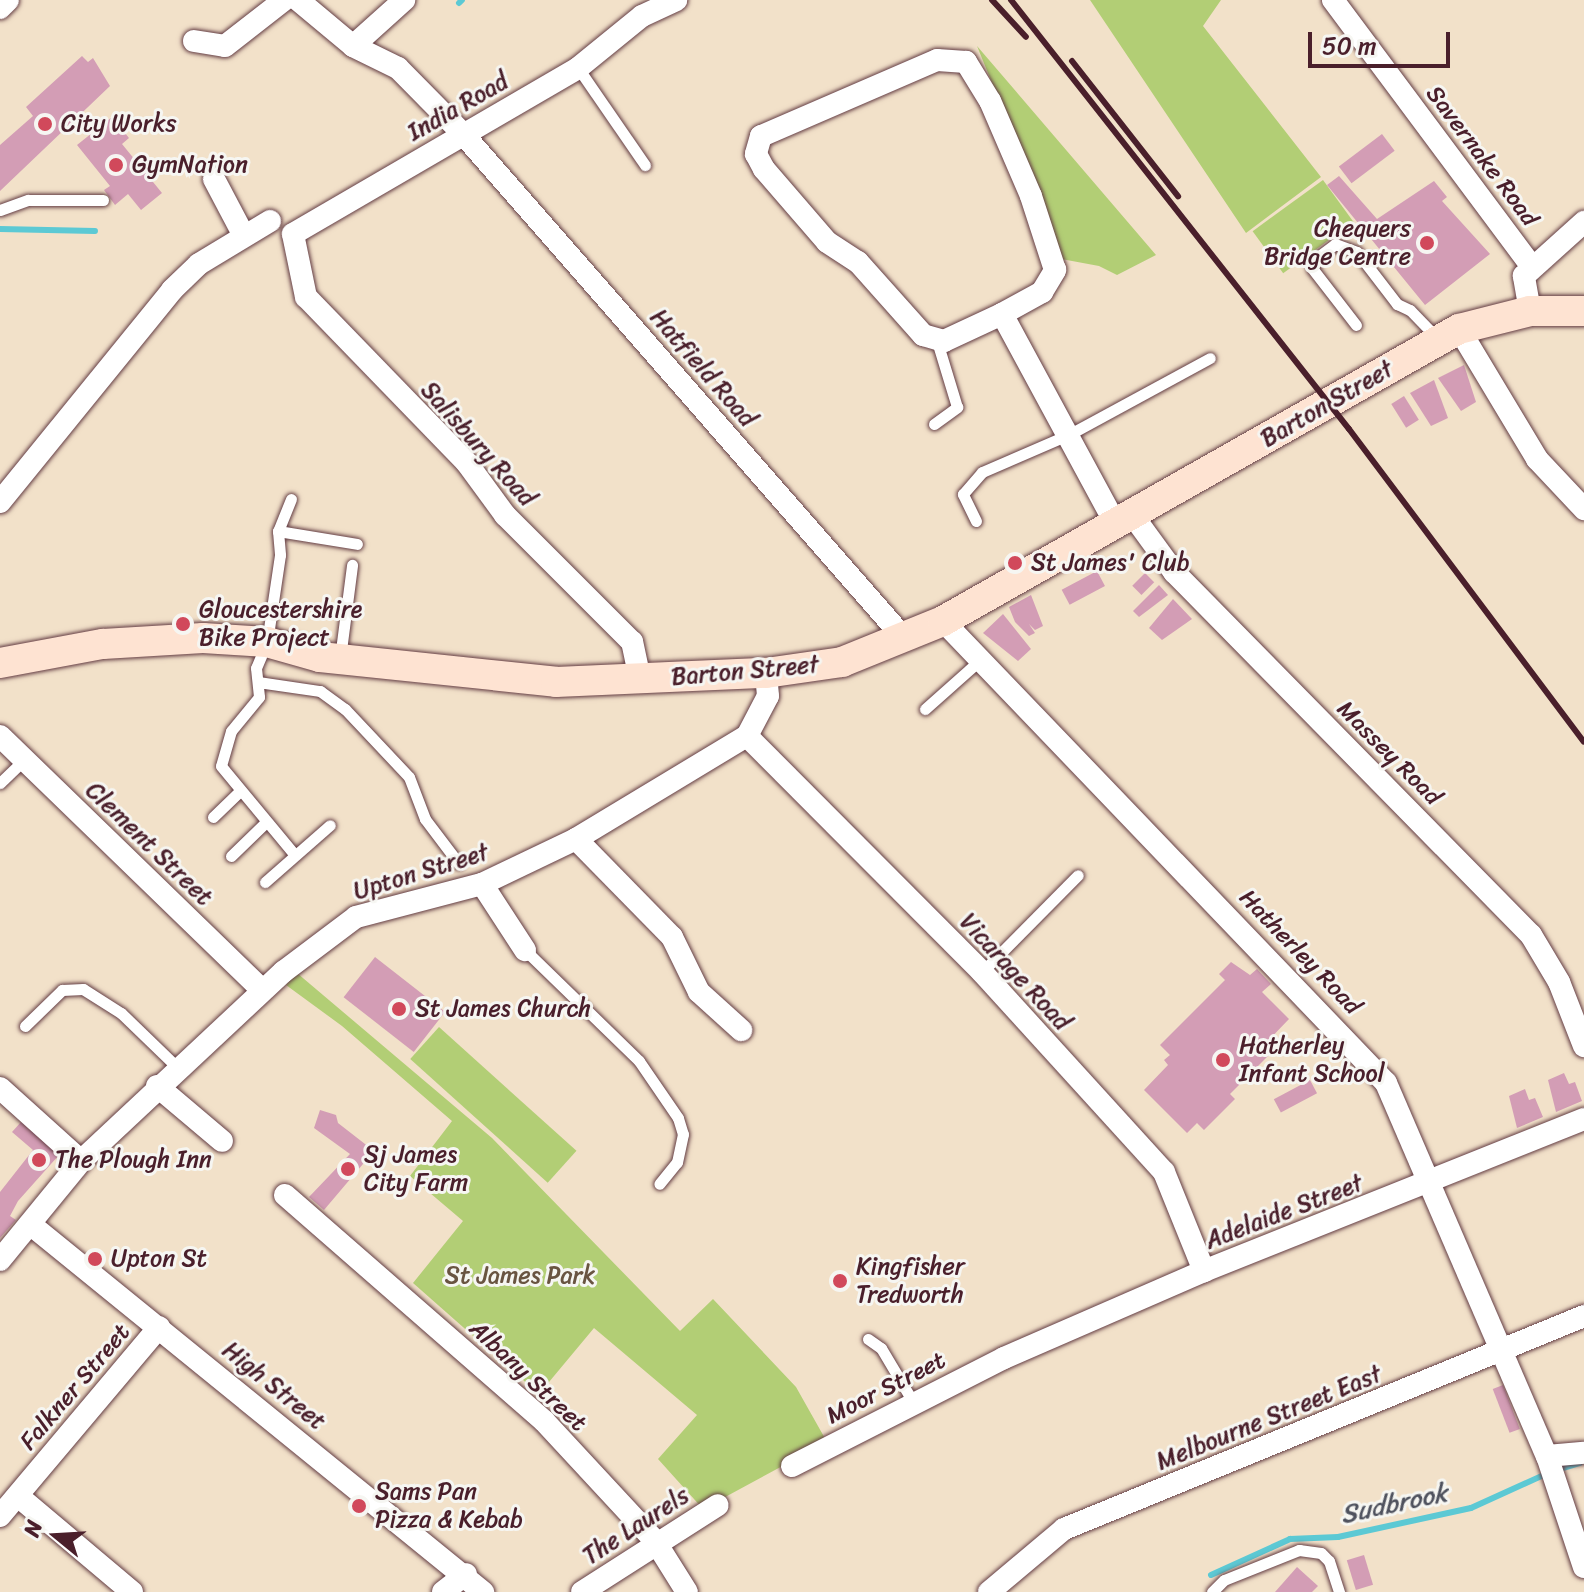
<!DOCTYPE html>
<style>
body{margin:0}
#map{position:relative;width:1584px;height:1592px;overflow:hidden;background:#f2e1c9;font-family:Sriracha,sans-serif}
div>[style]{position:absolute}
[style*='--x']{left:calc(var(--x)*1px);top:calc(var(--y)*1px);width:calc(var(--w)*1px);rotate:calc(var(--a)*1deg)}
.green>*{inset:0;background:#b2ce75;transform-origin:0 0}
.stream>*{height:6px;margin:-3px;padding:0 3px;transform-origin:3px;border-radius:3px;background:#5cc9d4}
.building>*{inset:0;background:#d39db5;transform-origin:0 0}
.roads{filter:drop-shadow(0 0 2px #633c43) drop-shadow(0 0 2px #633c43)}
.lane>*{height:11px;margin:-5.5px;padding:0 5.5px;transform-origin:5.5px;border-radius:5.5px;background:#fff}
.street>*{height:22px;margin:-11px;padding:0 11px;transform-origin:11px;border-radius:11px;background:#fff}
.secondary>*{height:30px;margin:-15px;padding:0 15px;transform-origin:15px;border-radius:15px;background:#fee3d2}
.rail>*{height:6px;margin:-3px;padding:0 3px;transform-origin:3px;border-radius:3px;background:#4a1f2b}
.dots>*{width:22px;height:22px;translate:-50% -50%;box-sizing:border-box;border:4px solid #f6f6f2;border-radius:50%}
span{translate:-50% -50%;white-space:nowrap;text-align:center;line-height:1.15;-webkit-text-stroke:6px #f6f6f2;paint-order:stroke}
.street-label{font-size:24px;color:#4a1f2b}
.poi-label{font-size:24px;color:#4a1f2b}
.left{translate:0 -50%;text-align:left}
.right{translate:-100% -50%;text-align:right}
.park-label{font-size:24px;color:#695441}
.water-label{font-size:26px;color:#4f525e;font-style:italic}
.north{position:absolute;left:16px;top:1496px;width:80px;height:80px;-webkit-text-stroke:6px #f6f6f2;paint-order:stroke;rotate:288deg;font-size:22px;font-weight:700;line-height:32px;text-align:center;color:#4a1f2b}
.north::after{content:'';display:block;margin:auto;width:28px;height:36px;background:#4a1f2b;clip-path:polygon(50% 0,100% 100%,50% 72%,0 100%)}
.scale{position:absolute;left:1308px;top:32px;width:142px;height:36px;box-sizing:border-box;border:4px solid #4a1f2b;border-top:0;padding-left:10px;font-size:24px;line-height:28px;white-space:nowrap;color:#4a1f2b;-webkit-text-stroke:6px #f6f6f2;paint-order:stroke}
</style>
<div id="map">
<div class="green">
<i style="clip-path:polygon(1090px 0,1221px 0,1203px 26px,1321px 177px,1246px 233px)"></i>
<i style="clip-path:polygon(977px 46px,1156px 255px,1117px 275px,1099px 266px,1056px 258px,1038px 196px)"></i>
<i style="left:1323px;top:180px;width:52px;height:87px;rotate:54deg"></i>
<i style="clip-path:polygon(297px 973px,492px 1138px,680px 1331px,713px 1299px,796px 1387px,827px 1442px,703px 1509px,658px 1459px,697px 1415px,594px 1328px,539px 1394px,413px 1283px,463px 1221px,410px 1176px,452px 1121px,342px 1026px,286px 985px)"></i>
<i style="left:439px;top:1027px;width:185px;height:43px;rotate:42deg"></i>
</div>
<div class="stream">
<i style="--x:459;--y:3;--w:4;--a:-45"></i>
<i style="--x:0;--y:229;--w:95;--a:1.2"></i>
<i style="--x:1557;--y:1470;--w:24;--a:-17"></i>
<i style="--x:1211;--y:1575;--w:87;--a:-24.5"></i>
<i style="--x:1290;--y:1539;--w:48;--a:-2.4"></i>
<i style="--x:1338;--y:1537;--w:136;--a:-12.3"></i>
<i style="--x:1471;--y:1508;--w:82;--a:-24.4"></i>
</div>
<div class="building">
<i style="clip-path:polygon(82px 56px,88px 62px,93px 58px,110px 86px,0 191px,0 145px,33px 116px,26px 107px)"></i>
<i style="clip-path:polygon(112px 117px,129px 138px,122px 144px,162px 193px,141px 210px,128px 194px,115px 205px,104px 190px,110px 186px,77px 145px)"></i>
<i style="left:1382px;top:134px;width:21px;height:54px;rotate:53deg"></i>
<i style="clip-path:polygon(1339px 176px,1377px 219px,1434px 181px,1447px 197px,1442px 201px,1490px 254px,1425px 305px,1327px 185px)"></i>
<i style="clip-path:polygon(1464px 365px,1476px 402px,1461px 411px,1438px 378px)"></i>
<i style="clip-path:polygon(1434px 380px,1448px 418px,1431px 426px,1410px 393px)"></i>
<i style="left:1404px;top:396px;width:28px;height:15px;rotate:58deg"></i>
<i style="left:1097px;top:571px;width:17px;height:40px;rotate:62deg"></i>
<i style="left:1145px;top:573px;width:13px;height:18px;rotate:45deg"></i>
<i style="clip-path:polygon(1159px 585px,1168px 595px,1139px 617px,1133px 611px)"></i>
<i style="clip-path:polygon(1031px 595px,1043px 626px,1035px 630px,1029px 624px,1035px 633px,1029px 636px,1015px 622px,1009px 607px)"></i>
<i style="clip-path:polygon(1173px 599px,1192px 619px,1162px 640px,1149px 628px)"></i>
<i style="clip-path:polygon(1003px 614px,1031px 649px,1018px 661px,983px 633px)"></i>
<i style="left:375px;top:957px;width:89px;height:51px;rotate:38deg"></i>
<i style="clip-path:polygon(1231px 962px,1250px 975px,1257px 969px,1271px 984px,1262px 992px,1289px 1019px,1265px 1044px,1273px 1051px,1230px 1094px,1235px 1099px,1204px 1130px,1197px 1123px,1187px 1133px,1144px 1090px,1168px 1065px,1164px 1060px,1170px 1055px,1160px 1045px,1225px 980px,1219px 974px)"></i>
<i style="clip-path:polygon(1564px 1073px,1569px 1084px,1575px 1082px,1582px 1101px,1556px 1112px,1548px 1080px)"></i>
<i style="left:1310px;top:1080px;width:15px;height:41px;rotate:62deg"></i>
<i style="clip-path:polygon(1525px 1089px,1529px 1100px,1535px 1098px,1543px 1117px,1517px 1128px,1509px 1096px)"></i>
<i style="clip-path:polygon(320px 1110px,336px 1115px,338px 1123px,374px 1151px,324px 1210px,309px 1197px,350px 1154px,314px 1128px)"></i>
<i style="clip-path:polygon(21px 1122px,59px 1155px,18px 1201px,10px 1216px,16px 1220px,0 1238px,0 1192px,33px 1150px,12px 1132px)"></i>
<i style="left:1503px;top:1385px;width:47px;height:11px;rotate:69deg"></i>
<i style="left:1364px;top:1555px;width:31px;height:18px;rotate:73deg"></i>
<i style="clip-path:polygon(1297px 1567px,1318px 1586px,1312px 1592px,1275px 1592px)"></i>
</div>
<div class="roads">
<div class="lane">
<i style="--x:578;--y:68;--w:118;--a:55.4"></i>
<i style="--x:0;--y:210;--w:30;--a:-20"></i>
<i style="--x:28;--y:200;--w:75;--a:0"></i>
<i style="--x:1356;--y:325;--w:72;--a:-127.7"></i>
<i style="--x:1312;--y:268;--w:13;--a:-61"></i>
<i style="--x:1318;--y:257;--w:21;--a:-37"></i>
<i style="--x:1335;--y:244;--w:23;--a:20"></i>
<i style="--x:1357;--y:252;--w:66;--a:52.4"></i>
<i style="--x:1397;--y:304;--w:14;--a:25"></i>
<i style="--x:1410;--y:310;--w:40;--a:46"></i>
<i style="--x:934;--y:424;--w:29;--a:-36"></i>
<i style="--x:957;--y:407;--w:69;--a:-106.9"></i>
<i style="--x:291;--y:499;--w:35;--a:112"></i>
<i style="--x:278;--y:531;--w:24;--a:85"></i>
<i style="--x:280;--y:555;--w:88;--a:98.5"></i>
<i style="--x:267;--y:642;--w:28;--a:113"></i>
<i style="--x:256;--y:668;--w:29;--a:84"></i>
<i style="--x:259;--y:697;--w:44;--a:129.5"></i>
<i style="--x:231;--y:731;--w:36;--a:106"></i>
<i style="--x:221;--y:766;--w:114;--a:50.3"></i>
<i style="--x:976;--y:521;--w:30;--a:-116"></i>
<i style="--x:963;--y:494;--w:29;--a:-49"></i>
<i style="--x:982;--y:472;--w:96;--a:-23.4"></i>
<i style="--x:1070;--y:434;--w:159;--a:-28.5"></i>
<i style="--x:278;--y:531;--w:80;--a:9.3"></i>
<i style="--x:340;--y:658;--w:94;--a:-82.6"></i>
<i style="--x:258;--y:682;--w:63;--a:8.3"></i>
<i style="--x:320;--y:691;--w:31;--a:36"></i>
<i style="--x:345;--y:709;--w:93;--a:46.7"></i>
<i style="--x:409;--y:777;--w:45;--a:69.1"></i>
<i style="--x:425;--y:819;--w:56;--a:52.9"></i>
<i style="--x:925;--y:709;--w:74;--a:-41.7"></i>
<i style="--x:0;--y:783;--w:33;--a:-44"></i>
<i style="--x:213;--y:817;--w:36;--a:-44"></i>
<i style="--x:231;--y:856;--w:47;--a:-44.1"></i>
<i style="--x:265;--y:882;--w:86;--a:-41.2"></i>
<i style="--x:525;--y:950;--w:159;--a:44.2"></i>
<i style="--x:639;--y:1061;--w:69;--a:55.6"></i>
<i style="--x:678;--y:1118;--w:17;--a:73"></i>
<i style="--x:683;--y:1134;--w:29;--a:102"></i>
<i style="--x:677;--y:1162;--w:28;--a:129"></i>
<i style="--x:982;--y:972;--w:136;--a:-45.3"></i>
<i style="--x:25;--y:1026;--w:52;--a:-44.2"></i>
<i style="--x:62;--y:990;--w:21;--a:-3"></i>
<i style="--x:83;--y:989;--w:45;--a:32.3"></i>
<i style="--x:121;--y:1013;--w:78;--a:44"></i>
<i style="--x:868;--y:1339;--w:16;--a:35"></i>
<i style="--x:881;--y:1348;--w:63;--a:59.3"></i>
<i style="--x:1212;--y:1592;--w:17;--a:-45"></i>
<i style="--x:1224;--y:1580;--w:81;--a:-21.8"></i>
<i style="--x:1299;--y:1550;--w:22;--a:8"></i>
<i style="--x:1321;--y:1553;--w:11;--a:45"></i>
<i style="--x:1329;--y:1561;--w:33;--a:72"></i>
</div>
<div class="street">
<i style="--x:298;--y:0;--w:72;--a:39.9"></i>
<i style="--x:353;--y:46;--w:50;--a:26.1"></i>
<i style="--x:398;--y:68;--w:93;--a:45.4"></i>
<i style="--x:463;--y:134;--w:668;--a:48.82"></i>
<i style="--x:1333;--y:0;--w:332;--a:53.3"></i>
<i style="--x:0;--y:8;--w:11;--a:-45"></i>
<i style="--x:194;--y:41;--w:31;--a:9"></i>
<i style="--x:225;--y:46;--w:75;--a:-37.9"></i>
<i style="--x:353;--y:46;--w:69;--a:-42"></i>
<i style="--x:214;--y:179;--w:64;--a:62.2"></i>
<i style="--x:1530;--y:311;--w:36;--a:-100"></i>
<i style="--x:1524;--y:276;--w:81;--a:-42"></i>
<i style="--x:1002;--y:314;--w:46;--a:-28.8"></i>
<i style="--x:1042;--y:292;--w:26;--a:-59"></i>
<i style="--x:1055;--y:270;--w:78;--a:-108"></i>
<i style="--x:1031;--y:196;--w:103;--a:-113.3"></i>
<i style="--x:990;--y:101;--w:46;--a:-121.6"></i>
<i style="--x:966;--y:62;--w:29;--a:-176"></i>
<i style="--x:937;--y:60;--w:192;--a:156.6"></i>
<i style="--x:761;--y:136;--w:19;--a:106"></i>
<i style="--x:756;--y:154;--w:17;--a:62"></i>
<i style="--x:764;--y:169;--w:96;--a:49.2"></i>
<i style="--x:827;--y:242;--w:37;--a:33"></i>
<i style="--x:858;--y:262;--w:98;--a:48.3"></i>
<i style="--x:923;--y:335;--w:22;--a:16"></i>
<i style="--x:944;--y:341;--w:64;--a:-25"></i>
<i style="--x:1002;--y:314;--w:238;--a:61.6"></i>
<i style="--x:1459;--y:329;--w:152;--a:59"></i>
<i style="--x:1537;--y:459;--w:69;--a:46.8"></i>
<i style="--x:0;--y:502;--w:273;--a:-50.9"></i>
<i style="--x:172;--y:290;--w:37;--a:-44"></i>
<i style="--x:199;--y:264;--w:83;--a:-31.2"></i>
<i style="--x:1131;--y:513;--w:73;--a:53.9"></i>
<i style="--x:1174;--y:572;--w:509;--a:45.48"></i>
<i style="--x:1531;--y:935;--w:55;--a:59.2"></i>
<i style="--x:1559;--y:982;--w:69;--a:68.7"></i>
<i style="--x:943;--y:621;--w:640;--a:46.2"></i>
<i style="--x:1386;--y:1083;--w:406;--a:66.7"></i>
<i style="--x:1547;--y:1456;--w:117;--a:71.6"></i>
<i style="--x:640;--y:679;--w:38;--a:-102"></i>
<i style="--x:632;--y:642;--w:180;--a:-135"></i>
<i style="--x:505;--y:515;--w:64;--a:-126.2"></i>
<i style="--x:467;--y:463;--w:231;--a:-134.1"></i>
<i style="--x:306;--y:297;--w:64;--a:-101.7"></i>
<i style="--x:293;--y:234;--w:330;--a:-30.2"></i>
<i style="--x:578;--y:68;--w:82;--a:-39.1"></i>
<i style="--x:642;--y:16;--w:38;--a:-25"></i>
<i style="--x:0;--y:736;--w:365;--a:44.1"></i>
<i style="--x:747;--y:736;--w:333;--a:45.1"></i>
<i style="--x:982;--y:972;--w:270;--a:47.7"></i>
<i style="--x:1164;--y:1172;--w:107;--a:68"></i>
<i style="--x:576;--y:839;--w:137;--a:45.6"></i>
<i style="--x:672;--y:937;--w:61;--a:63.9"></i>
<i style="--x:699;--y:992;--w:57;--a:42.1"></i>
<i style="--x:482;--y:884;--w:79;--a:56.9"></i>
<i style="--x:157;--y:1086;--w:85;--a:40.2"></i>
<i style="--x:0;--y:1088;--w:109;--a:42"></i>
<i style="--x:285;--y:1195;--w:344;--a:41.1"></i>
<i style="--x:544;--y:1421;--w:163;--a:47.2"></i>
<i style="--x:655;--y:1541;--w:60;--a:57.9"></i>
<i style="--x:30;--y:1224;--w:584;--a:39.09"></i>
<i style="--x:0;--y:1260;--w:128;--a:-50.7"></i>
<i style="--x:81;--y:1161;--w:277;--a:-43.1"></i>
<i style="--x:283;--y:972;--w:91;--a:-37"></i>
<i style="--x:356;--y:917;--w:130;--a:-14.7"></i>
<i style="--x:482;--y:884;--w:104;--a:-25.6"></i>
<i style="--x:576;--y:839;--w:200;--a:-31.1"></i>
<i style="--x:747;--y:736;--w:45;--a:-62.3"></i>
<i style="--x:768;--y:696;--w:23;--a:-95"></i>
<i style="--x:1547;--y:1456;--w:37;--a:-5"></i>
<i style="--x:792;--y:1466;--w:238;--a:-27"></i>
<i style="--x:1004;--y:1358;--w:218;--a:-23.5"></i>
<i style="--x:1204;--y:1271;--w:409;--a:-21.8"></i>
<i style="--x:18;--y:1496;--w:149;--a:40.1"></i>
<i style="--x:0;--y:1516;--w:247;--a:-49.9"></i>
<i style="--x:443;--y:1592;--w:29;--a:-38"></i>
<i style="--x:582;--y:1592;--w:161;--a:-32.6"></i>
<i style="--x:989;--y:1592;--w:98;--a:-40"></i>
<i style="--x:1064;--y:1529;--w:562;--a:-22.27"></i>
</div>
<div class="secondary">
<i style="--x:0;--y:663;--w:105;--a:-10.5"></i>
<i style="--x:103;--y:644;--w:100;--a:-3.4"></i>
<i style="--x:203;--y:638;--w:64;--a:3.6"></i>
<i style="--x:267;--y:642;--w:55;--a:15.8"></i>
<i style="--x:320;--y:657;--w:237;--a:6"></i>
<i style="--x:556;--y:682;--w:210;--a:-2.5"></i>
<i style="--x:766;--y:673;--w:77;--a:-8.2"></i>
<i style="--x:842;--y:662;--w:109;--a:-22.1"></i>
<i style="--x:943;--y:621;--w:593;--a:-29.51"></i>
<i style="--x:1459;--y:329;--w:73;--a:-14.2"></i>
<i style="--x:1530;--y:311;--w:54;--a:0"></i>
</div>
</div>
<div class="rail">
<i style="--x:992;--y:0;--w:50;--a:47.4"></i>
<i style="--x:1011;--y:0;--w:546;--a:51.77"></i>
<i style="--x:1349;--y:429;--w:391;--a:53.1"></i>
<i style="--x:1072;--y:61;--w:172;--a:51.9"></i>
</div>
<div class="dots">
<i style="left:45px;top:124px;background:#d1495b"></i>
<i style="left:116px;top:165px;background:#d1495b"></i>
<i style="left:1427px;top:243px;background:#d1495b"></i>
<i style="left:1015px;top:563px;background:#d1495b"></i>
<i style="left:183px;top:624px;background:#d1495b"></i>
<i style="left:399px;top:1009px;background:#d1495b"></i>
<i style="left:1223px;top:1060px;background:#d1495b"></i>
<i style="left:39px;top:1160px;background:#d1495b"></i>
<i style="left:348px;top:1169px;background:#d1495b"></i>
<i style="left:95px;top:1259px;background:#d1495b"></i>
<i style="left:840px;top:1281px;background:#d1495b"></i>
<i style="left:359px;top:1506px;background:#d1495b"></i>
</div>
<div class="street-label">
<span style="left:458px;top:107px;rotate:-30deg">India Road</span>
<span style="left:1482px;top:156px;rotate:53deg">Savernake Road</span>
<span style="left:703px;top:368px;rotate:49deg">Hatfield Road</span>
<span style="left:1327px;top:404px;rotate:-30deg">Barton Street</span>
<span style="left:478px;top:444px;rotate:48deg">Salisbury Road</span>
<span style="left:745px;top:671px;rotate:-5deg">Barton Street</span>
<span style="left:1389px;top:753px;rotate:45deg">Massey Road</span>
<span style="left:149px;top:844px;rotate:44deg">Clement Street</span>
<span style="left:421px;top:872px;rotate:-17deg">Upton Street</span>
<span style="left:1300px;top:952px;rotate:46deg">Hatherley Road</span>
<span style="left:1015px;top:972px;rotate:47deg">Vicarage Road</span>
<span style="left:1284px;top:1212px;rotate:-21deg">Adelaide Street</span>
<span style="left:528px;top:1376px;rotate:43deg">Albany Street</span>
<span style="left:274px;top:1386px;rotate:39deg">High Street</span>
<span style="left:75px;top:1387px;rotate:-50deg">Falkner Street</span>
<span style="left:886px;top:1388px;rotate:-27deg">Moor Street</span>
<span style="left:1269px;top:1418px;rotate:-22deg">Melbourne Street East</span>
<span style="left:636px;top:1526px;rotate:-33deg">The Laurels</span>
</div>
<div class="poi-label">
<span class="left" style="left:61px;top:124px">City Works</span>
<span class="left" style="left:132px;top:165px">GymNation</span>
<span class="right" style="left:1411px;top:243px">Chequers<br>Bridge Centre</span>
<span class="left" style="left:1031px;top:563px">St James' Club</span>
<span class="left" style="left:199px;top:624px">Gloucestershire<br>Bike Project</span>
<span class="left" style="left:415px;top:1009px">St James Church</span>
<span class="left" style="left:1239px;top:1060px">Hatherley<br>Infant School</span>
<span class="left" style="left:364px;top:1169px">Sj James<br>City Farm</span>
<span class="left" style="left:55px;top:1160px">The Plough Inn</span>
<span class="left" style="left:111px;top:1259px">Upton St</span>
<span class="left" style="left:856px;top:1281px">Kingfisher<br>Tredworth</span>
<span class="left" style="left:375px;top:1506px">Sams Pan<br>Pizza &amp; Kebab</span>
</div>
<div class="park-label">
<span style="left:520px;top:1276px">St James Park</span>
</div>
<div class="water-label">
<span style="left:1394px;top:1504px;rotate:-12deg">Sudbrook</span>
</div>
<div class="north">N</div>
<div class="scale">50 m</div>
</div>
